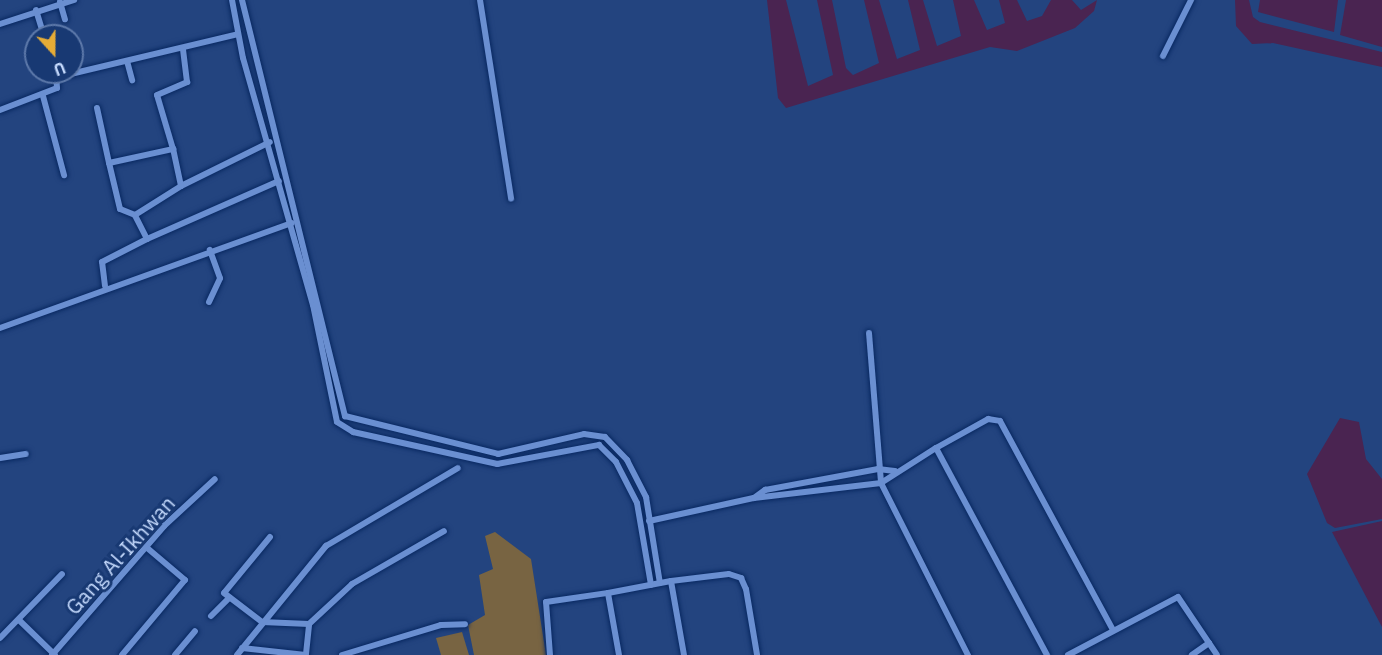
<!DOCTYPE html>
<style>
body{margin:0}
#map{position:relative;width:1382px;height:655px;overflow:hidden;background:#23447f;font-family:"IBM Plex Sans",sans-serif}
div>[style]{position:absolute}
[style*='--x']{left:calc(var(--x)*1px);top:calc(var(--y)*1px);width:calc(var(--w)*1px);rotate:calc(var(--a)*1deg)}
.green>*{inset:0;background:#786442}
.water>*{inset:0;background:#4a2451}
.roads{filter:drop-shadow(0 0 2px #082861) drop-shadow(0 0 2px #082861)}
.street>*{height:6px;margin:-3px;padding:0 3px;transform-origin:3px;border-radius:3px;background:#6a8fd1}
span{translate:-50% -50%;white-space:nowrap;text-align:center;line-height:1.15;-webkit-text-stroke:6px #183973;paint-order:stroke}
.street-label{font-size:21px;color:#c4d9fc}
.north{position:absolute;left:24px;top:24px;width:60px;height:60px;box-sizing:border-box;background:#183973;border:2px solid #5d79aa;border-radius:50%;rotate:159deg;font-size:16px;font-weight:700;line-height:24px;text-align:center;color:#c4d9fc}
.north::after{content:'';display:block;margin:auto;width:21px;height:27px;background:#e6ac36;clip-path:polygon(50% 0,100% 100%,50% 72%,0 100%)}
</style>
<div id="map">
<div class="green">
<i style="clip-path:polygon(495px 532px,531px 559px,546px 655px,474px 655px,468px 625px,485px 615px,479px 575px,493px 569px,485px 536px)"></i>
<i style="clip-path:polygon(462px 632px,469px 655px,441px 655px,436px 638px)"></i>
</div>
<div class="water">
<i style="clip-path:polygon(767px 0,786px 0,808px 86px,833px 75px,817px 0,832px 0,846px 68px,853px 75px,879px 63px,864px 0,879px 0,897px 59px,920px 50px,908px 0,923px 0,937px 46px,961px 36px,953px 0,974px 0,987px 30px,1005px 23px,999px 0,1017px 0,1027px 21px,1042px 16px,1051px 0,1072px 0,1081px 10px,1097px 0,1094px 11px,1075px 28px,1017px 51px,990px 47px,786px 108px,778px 98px)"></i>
<i style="clip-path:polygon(1235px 0,1249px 0,1253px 17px,1260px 22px,1382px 52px,1382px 67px,1273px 43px,1252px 44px,1236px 26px)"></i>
<i style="clip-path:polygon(1260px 0,1338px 0,1334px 32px,1258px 12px)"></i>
<i style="clip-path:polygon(1346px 0,1382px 0,1382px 47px,1340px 35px)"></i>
<i style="clip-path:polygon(1340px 418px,1359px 422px,1366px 459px,1382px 479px,1382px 519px,1335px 528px,1327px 523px,1307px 474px)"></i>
<i style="clip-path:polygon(1382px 521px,1382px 627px,1332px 532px)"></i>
</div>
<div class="roads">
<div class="street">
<i style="--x:232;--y:0;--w:59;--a:79.3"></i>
<i style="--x:243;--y:58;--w:257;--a:74.2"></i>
<i style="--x:313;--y:305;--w:119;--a:78.4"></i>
<i style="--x:337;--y:422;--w:19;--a:32"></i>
<i style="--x:353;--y:432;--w:148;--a:12.5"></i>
<i style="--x:497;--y:464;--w:104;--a:-10.6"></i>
<i style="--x:599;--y:445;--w:24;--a:45"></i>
<i style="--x:616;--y:462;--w:46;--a:62.9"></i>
<i style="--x:637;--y:503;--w:83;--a:80.3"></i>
<i style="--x:242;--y:0;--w:429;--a:76.1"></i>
<i style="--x:345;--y:416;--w:158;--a:13.9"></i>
<i style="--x:498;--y:454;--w:88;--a:-13.1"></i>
<i style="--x:584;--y:434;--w:21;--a:8"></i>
<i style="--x:605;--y:437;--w:32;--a:46"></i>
<i style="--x:627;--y:460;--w:42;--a:62.8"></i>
<i style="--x:646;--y:497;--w:87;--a:80.8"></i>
<i style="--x:480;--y:0;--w:201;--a:81.1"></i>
<i style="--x:60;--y:2;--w:18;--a:74"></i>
<i style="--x:36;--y:10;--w:27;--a:73"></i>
<i style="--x:0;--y:24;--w:78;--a:-18"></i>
<i style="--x:1163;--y:56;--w:63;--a:-63.4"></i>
<i style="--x:127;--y:61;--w:20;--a:75"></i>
<i style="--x:58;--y:77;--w:185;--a:-13.4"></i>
<i style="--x:43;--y:96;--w:82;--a:75.1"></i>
<i style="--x:97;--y:108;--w:56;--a:77.7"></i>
<i style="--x:109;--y:163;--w:66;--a:-12.3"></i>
<i style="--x:173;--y:149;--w:56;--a:-106.5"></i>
<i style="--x:157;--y:95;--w:33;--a:-23"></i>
<i style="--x:187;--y:82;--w:34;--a:-97"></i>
<i style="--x:0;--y:110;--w:61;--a:-21.1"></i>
<i style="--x:57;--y:88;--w:16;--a:-94"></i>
<i style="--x:181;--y:186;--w:99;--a:-26.3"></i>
<i style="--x:135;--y:215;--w:54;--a:-32.2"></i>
<i style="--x:181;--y:186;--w:38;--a:-102"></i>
<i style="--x:147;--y:239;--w:144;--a:-23.7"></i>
<i style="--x:105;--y:286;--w:24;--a:-97"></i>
<i style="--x:102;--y:262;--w:51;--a:-27.1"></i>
<i style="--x:147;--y:239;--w:27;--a:-117"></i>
<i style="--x:135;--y:215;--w:16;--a:-158"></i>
<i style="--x:120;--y:209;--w:47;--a:-103.4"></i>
<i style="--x:209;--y:302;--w:26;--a:-65"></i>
<i style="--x:220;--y:278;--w:30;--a:-110"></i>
<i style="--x:0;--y:328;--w:310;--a:-19.8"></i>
<i style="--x:869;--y:333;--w:150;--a:85.4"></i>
<i style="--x:881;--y:483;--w:193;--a:63.2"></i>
<i style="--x:936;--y:448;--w:60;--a:-29.1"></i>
<i style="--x:988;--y:419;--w:12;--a:9"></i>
<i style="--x:1000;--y:421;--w:238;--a:61.6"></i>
<i style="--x:0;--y:458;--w:26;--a:-9"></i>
<i style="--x:754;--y:498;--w:14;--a:-36"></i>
<i style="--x:765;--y:490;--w:115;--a:-10.5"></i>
<i style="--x:878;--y:469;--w:17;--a:7"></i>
<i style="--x:649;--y:521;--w:107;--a:-12.4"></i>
<i style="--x:754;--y:498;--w:128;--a:-6.7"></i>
<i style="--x:881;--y:483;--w:65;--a:-32.5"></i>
<i style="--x:936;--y:448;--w:235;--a:61.8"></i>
<i style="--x:270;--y:537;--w:72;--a:129.4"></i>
<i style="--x:224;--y:593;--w:48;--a:37.3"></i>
<i style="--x:262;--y:622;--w:47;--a:2.4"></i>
<i style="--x:309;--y:624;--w:59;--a:-42.9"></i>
<i style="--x:352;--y:584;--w:106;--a:-29.9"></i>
<i style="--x:211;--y:616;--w:25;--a:-45"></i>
<i style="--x:19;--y:620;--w:50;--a:44.2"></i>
<i style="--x:0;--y:638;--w:89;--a:-45.9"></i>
<i style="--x:1209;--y:643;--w:14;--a:56"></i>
<i style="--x:242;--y:648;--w:64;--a:6.2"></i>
<i style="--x:306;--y:654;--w:30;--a:-84"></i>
<i style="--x:52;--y:655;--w:171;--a:-49"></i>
<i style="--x:164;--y:526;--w:69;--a:-42.7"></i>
<i style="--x:122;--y:655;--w:98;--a:-50"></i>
<i style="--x:185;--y:580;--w:51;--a:-139.8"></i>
<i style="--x:175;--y:655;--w:31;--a:-50"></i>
<i style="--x:237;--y:655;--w:141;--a:-50.8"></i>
<i style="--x:326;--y:546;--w:153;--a:-30.6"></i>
<i style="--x:342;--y:655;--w:103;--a:-16.9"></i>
<i style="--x:441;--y:625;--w:24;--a:-2"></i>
<i style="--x:550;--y:655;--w:53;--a:-94.3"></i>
<i style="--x:546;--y:602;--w:63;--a:-8.3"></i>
<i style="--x:619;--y:655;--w:63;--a:-100.1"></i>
<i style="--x:608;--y:593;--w:64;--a:-10.8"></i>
<i style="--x:684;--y:655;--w:75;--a:-100"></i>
<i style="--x:671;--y:581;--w:58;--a:-6.9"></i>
<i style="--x:729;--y:574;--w:13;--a:18"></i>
<i style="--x:741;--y:578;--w:12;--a:66"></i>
<i style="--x:746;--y:589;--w:67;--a:80.5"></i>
<i style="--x:1068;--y:655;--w:124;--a:-27.8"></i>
<i style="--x:1178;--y:597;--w:55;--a:56"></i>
<i style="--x:1209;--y:643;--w:21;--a:145"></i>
</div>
</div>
<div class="street-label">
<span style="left:120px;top:555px;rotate:-48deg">Gang Al-Ikhwan</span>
</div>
<div class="north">U</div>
</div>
